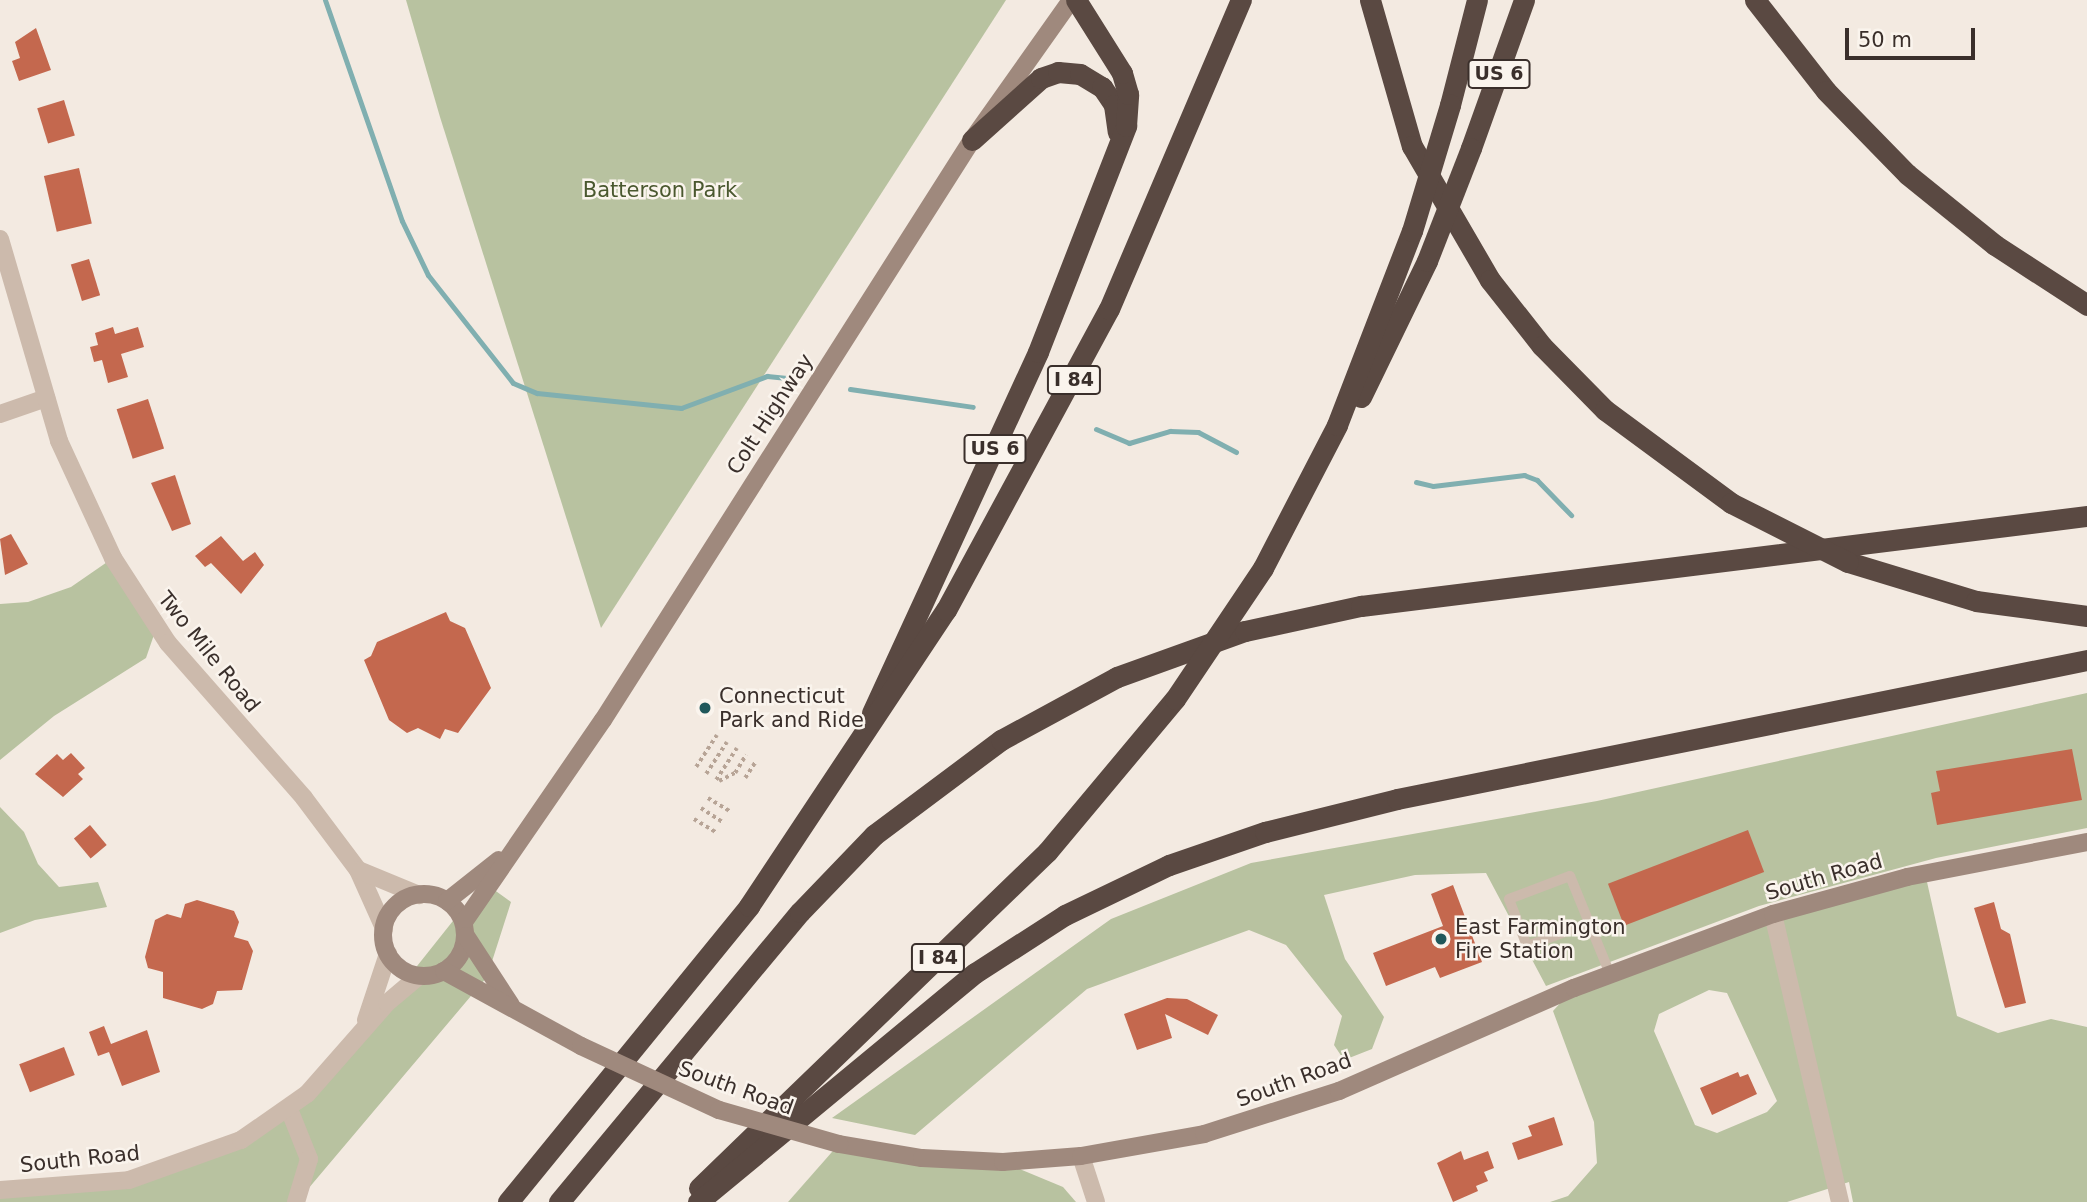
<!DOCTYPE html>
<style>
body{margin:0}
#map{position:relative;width:2087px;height:1202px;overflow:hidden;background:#f3eae1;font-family:"DejaVu Sans",sans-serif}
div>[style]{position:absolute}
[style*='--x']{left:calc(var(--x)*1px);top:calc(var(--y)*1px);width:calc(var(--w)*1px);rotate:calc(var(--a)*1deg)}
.green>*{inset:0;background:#b8c2a0}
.stream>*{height:5px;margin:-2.5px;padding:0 2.5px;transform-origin:2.5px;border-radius:2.5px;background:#80afb0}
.building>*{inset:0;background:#c4684e;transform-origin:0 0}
.path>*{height:3.5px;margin-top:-1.75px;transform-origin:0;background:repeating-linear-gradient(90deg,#b7a496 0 3.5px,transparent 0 7px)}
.service>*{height:10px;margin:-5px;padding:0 5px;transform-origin:5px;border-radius:5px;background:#ccbaac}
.minor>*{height:18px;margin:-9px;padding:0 9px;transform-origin:9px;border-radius:9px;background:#ccbaac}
.tertiary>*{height:18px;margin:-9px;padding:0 9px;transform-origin:9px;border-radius:9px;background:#ccbaac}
.secondary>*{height:18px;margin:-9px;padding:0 9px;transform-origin:9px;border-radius:9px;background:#9f897d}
.secondary>.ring{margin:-9px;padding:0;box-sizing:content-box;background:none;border:18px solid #9f897d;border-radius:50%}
.motorway>*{height:21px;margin:-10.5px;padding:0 10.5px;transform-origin:10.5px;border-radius:10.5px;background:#5a4942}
.secondary-bridge>*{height:18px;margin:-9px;padding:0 9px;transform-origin:9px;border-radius:9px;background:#9f897d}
.motorway-bridge>*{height:21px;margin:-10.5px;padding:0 10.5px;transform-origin:10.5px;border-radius:10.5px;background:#5a4942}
.dots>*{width:19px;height:19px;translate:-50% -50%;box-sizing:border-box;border:4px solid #faf4ed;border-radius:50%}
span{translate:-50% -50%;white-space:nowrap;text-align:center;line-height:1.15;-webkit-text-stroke:5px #faf4ed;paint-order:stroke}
.shield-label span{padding:2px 5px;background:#faf4ed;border:2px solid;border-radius:5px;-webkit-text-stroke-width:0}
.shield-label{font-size:19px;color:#3a2f2b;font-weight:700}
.park-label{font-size:21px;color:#4a582f}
.street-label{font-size:21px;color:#3a2f2b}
.poi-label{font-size:21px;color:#3a2f2b}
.left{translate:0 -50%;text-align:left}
.scale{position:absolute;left:1845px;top:28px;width:130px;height:32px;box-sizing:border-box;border:4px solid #3a2f2b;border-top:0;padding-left:9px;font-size:21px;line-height:24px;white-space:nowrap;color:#3a2f2b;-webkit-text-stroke:5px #faf4ed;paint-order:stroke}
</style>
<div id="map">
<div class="green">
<i style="clip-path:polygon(406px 0,1006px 0,601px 628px,440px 117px)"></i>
<i style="clip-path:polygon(113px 558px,157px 626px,146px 658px,54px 716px,0 760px,0 604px,28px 602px,71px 587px)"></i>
<i style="clip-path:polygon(2087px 693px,2087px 828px,1936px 858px,1759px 906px,1546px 986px,1486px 873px,1415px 875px,1324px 895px,1345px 959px,1384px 1017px,1372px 1049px,1344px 1060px,1334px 1045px,1342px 1016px,1286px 945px,1249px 930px,1087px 989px,915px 1135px,832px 1118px,1111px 919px,1251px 863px,1597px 801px)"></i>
<i style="clip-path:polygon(0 807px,24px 832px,38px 864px,59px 887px,98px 882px,107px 907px,35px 920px,0 933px)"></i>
<i style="clip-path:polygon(507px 853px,493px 889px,511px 902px,487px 977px,297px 1202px,0 1202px,0 1190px,129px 1180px,261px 1129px,398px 990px)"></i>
<i style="clip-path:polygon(evenodd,1925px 873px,1957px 1016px,1998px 1033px,2051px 1019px,2087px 1027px,2087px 1202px,1853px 1202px,1849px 1182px,1787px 1202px,1550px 1202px,1568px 1196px,1597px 1163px,1594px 1122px,1553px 1011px,1574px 988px,1925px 873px,1709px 990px,1727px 993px,1777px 1101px,1767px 1112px,1717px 1133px,1695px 1125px,1654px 1031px,1659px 1014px,1709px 990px)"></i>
<i style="clip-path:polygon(839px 1144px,993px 1158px,1063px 1187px,1076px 1202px,788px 1202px)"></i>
</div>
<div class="stream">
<i style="--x:325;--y:0;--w:234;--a:70.8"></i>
<i style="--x:402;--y:221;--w:60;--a:64.3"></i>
<i style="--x:428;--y:275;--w:137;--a:51.8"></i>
<i style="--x:513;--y:383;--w:26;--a:23"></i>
<i style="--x:537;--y:393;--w:145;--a:5.9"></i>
<i style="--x:681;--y:408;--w:92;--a:-20.4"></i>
<i style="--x:767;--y:376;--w:20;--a:6"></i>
<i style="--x:850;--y:389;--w:124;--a:8.3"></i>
<i style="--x:1096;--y:429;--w:36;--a:23"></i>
<i style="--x:1129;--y:443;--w:43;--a:-16.3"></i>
<i style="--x:1170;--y:431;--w:28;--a:2"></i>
<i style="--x:1198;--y:432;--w:43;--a:27.8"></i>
<i style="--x:1416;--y:482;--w:17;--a:13"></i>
<i style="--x:1433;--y:486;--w:92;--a:-6.9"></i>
<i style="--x:1524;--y:475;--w:14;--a:21"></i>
<i style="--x:1537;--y:480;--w:49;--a:45.8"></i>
</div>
<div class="building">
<i style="clip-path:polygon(36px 28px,51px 70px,19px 81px,12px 61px,20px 58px,15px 42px)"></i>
<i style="left:64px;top:100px;width:37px;height:28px;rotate:73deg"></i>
<i style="left:79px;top:168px;width:57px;height:36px;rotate:77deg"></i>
<i style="left:89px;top:259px;width:38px;height:19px;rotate:73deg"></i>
<i style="clip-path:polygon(113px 327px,115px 334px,138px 327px,144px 347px,121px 354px,128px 377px,108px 383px,102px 360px,94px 362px,90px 347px,98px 345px,95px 333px)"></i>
<i style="left:148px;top:399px;width:52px;height:33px;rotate:72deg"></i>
<i style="clip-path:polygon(175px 475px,191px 524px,172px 531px,151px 483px)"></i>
<i style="clip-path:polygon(11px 534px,28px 564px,5px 575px,0 539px)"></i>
<i style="clip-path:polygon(221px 536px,243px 561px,255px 552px,264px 565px,241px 594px,211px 563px,205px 567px,195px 556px)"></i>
<i style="clip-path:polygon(446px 612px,450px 621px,465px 628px,491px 688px,458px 733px,445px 729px,440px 739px,418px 728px,407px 733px,389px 720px,364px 660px,371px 656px,377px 642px)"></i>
<i style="clip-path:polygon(2072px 749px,2082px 800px,1937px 825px,1931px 793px,1940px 791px,1936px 771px)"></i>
<i style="clip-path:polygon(71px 753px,85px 768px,78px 774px,83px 779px,63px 797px,35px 774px,57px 754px,63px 760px)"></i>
<i style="left:90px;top:825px;width:26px;height:21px;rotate:50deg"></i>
<i style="left:1748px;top:830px;width:45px;height:150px;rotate:69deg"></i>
<i style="clip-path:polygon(1453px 885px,1482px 962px,1440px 978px,1435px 967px,1386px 986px,1373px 953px,1443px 926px,1431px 894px)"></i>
<i style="clip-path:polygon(197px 900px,234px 911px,239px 922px,234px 937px,248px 941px,253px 951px,242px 990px,217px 991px,213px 1004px,202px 1009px,163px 998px,163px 972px,148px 968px,145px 957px,155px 920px,167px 914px,181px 918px,185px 904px)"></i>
<i style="clip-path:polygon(1994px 902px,2001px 929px,2010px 934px,2026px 1003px,2005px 1008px,1974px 908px)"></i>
<i style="clip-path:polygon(1167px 998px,1187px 999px,1218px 1015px,1208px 1035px,1165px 1014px,1172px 1038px,1137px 1050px,1124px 1014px)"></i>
<i style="clip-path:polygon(104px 1026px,111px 1044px,147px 1030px,160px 1072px,122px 1086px,109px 1052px,98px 1056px,89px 1032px)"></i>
<i style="left:64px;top:1047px;width:30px;height:48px;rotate:69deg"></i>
<i style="clip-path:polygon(1738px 1072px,1740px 1077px,1748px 1074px,1757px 1094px,1712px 1115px,1700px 1088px)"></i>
<i style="clip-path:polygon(1554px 1117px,1563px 1145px,1518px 1160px,1512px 1143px,1532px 1136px,1528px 1126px)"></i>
<i style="clip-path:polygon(1461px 1151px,1464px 1160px,1488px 1151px,1494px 1168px,1484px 1172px,1488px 1181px,1476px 1186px,1478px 1191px,1453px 1202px,1437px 1163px)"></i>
</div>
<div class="path">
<i style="--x:696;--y:767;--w:38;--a:-57"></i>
<i style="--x:706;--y:774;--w:38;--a:-57"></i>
<i style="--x:745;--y:778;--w:20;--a:-57"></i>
<i style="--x:716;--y:780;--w:38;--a:-57"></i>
<i style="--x:719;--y:781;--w:18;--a:-27"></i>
<i style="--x:735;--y:773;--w:21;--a:-59"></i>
<i style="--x:708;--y:798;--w:27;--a:31"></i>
<i style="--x:701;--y:808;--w:27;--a:33"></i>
<i style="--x:694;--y:819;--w:27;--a:31"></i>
</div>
<div class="service">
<i style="--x:1589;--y:923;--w:66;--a:159.6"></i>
<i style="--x:1527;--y:946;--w:50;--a:-111"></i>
<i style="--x:1509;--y:899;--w:65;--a:-20.7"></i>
<i style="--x:1570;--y:876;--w:106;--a:67.8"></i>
</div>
<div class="minor">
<i style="--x:0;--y:414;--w:49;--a:-19.2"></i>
<i style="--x:1773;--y:914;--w:296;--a:76.9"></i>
<i style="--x:289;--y:1109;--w:54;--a:68.2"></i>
<i style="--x:309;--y:1159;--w:45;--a:106.8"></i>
<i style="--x:1081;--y:1156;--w:48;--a:71.9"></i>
</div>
<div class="tertiary">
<i style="--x:0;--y:239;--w:210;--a:73.7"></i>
<i style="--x:59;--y:441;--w:129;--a:65.2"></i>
<i style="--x:113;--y:558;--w:101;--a:57.1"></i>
<i style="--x:168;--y:643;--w:206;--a:48.7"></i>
<i style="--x:304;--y:798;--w:90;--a:53.1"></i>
<i style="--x:358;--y:870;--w:64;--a:65.9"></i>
<i style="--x:361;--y:871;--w:63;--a:22.5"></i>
<i style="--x:366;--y:1020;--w:70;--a:-71.6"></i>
<i style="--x:0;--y:1190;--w:129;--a:-4.4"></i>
<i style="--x:129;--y:1180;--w:119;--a:-19.7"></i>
<i style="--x:241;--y:1140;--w:80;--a:-34.9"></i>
<i style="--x:307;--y:1094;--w:121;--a:-48.7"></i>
<i style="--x:387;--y:1003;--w:42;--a:-40.2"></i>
</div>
<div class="secondary">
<i class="ring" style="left:383px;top:894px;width:64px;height:64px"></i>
<i style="--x:447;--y:901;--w:66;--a:-38.3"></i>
<i style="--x:464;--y:922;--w:245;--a:-55.5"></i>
<i style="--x:603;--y:720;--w:687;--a:-57.54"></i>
<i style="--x:972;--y:140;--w:171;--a:-54.7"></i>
<i style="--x:466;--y:936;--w:82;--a:56.9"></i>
<i style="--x:444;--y:971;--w:156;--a:28.7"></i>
<i style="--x:839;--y:1144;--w:84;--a:9.6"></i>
<i style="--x:922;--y:1158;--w:81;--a:2.8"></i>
<i style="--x:1003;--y:1162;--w:78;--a:-4.4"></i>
<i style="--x:1081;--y:1156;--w:125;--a:-10.1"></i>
<i style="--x:1204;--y:1134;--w:142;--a:-17.7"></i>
<i style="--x:1339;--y:1091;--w:257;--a:-23.7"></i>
<i style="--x:1574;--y:988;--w:212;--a:-20.4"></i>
<i style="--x:1773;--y:914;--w:139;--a:-15.4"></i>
<i style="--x:1907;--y:877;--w:183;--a:-11"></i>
</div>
<div class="motorway">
<i style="--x:1370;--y:0;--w:152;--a:74"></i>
<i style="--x:1412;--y:146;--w:155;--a:59.8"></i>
<i style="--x:1490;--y:280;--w:84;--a:51.8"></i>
<i style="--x:1542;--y:346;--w:90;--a:45.5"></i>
<i style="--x:1605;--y:410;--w:157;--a:36.4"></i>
<i style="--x:1755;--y:0;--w:115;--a:52"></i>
<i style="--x:1826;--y:91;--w:116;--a:45.7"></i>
<i style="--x:1907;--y:174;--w:113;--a:38.9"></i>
<i style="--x:1995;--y:245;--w:110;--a:33.1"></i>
<i style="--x:1450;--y:105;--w:108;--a:-75.6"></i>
<i style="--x:972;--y:140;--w:93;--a:-41.9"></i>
<i style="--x:1041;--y:78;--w:18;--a:-19"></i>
<i style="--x:1058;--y:72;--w:22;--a:5"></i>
<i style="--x:1080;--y:74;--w:26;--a:31"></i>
<i style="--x:1102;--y:87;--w:22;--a:56"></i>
<i style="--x:1114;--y:105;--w:27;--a:82"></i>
<i style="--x:1471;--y:148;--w:157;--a:-70.3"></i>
<i style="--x:1361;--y:397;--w:151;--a:-64.1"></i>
<i style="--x:1848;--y:562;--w:134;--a:16.9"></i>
<i style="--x:1976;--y:601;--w:112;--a:7.7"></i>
<i style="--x:1263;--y:568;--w:161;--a:-62.6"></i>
<i style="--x:1337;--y:425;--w:208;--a:-68.9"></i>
<i style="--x:872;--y:713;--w:397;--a:-65.3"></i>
<i style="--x:1038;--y:352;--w:243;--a:-68.7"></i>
<i style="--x:1126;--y:126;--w:32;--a:-86"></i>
<i style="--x:1128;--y:94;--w:22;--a:-106"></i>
<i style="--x:1122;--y:73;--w:86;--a:-122.2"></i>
<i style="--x:699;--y:1188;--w:484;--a:-44"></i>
<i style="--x:1047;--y:852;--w:199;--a:-50.1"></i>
<i style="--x:508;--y:1202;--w:382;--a:-50.8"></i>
<i style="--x:749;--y:906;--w:356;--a:-56.4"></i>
<i style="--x:946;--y:610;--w:342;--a:-61.6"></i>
<i style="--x:1109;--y:309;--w:336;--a:-66.9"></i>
<i style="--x:559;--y:1202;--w:377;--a:-50.3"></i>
<i style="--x:800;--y:912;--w:107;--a:-46.1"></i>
<i style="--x:874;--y:835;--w:159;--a:-36.8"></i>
<i style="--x:1001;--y:740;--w:132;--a:-28.5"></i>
<i style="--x:1117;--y:677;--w:136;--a:-19.8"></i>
<i style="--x:1245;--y:631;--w:119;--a:-12.2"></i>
<i style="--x:1361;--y:606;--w:732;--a:-7.07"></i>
<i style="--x:698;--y:1202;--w:359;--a:-39.6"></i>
<i style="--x:975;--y:973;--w:107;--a:-32.8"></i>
<i style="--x:1065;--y:915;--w:115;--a:-25.7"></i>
<i style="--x:1169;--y:865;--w:102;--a:-19"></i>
<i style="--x:1265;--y:832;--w:136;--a:-14"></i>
<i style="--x:1397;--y:799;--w:704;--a:-11.39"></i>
</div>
<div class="secondary-bridge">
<i style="--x:581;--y:1046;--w:152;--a:24.9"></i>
<i style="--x:719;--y:1110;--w:125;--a:15.8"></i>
</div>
<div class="motorway-bridge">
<i style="--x:1412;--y:231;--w:132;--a:-73.2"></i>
<i style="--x:1427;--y:261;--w:121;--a:-68.7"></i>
<i style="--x:1731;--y:503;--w:131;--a:26.8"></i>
<i style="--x:1175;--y:699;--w:158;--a:-56.1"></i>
</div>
<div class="dots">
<i style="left:705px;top:708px;background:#20585b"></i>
<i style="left:1441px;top:939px;background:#20585b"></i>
</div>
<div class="shield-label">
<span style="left:1499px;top:74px">US 6</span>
<span style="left:1074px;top:380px">I 84</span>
<span style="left:995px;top:449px">US 6</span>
<span style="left:938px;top:958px">I 84</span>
</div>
<div class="park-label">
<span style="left:660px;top:190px">Batterson Park</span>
</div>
<div class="street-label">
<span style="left:770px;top:414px;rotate:-57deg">Colt Highway</span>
<span style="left:209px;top:652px;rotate:51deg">Two Mile Road</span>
<span style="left:1824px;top:877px;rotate:-16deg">South Road</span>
<span style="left:1294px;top:1080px;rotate:-20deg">South Road</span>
<span style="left:736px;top:1088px;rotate:20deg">South Road</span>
<span style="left:80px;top:1159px;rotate:-6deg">South Road</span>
</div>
<div class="poi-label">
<span class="left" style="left:719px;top:708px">Connecticut<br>Park and Ride</span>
<span class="left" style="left:1455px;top:939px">East Farmington<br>Fire Station</span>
</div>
<div class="scale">50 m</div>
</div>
